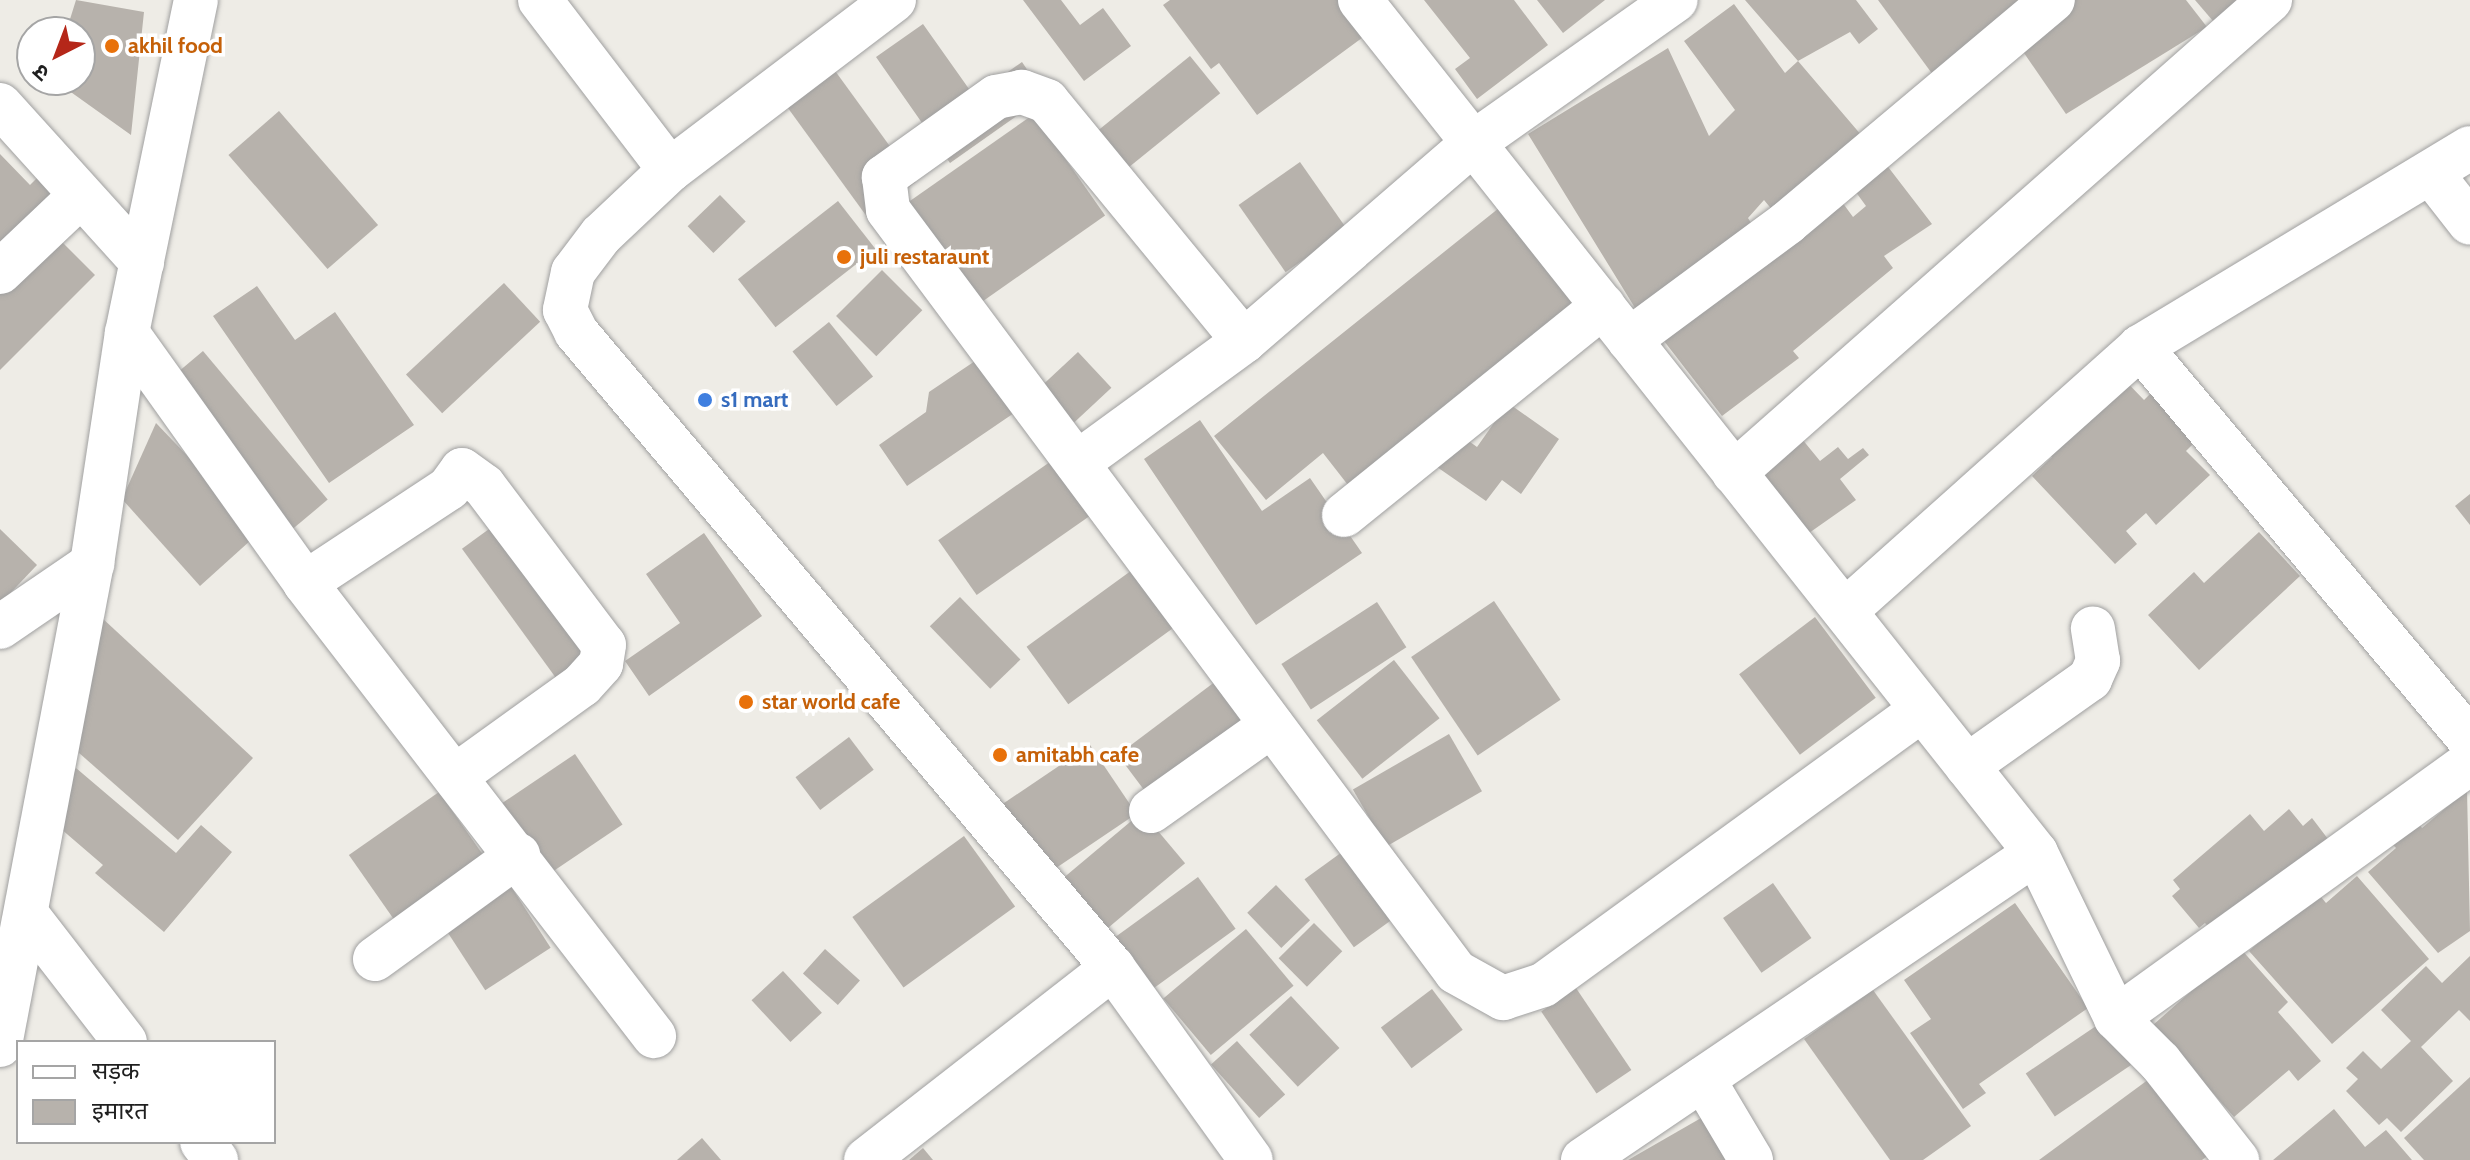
<!DOCTYPE html>
<meta charset="utf-8">
<style>
body{margin:0}
#map{position:relative;width:2470px;height:1160px;overflow:hidden;background:#eeece6;font-family:Cabin,"Noto Sans Devanagari",sans-serif}
div>[style]{position:absolute}
[style*='--x']{left:calc(var(--x)*1px);top:calc(var(--y)*1px);width:calc(var(--w)*1px);rotate:calc(var(--a)*1deg)}
.building>*{inset:0;background:#b7b2ac;transform-origin:0 0}
.roads{filter:drop-shadow(0 0 2px #a0a0a0) drop-shadow(0 0 2px #a0a0a0)}
.minor>*{height:44px;margin:-22px;padding:0 22px;transform-origin:22px;border-radius:22px;background:#fff}
.dots>*{width:22px;height:22px;translate:-50% -50%;box-sizing:border-box;border:4px solid #fff;border-radius:50%}
span{translate:-50% -50%;white-space:nowrap;text-align:center;line-height:1.15;-webkit-text-stroke:7px #fff;paint-order:stroke}
.food-label{font-size:22px;color:#c56008;font-weight:700}
.left{translate:0 -50%;text-align:left}
.shop-label{font-size:22px;color:#366cbe;font-weight:700}
.legend{position:absolute;left:16px;top:1040px;width:260px;height:104px;box-sizing:border-box;background:#fff;border:2px solid #a5a5a5;margin:0;padding:10px 14px;list-style:none;font-size:24px;color:#1f1f1f}
.legend li{display:flex;align-items:center;gap:16px;height:40px}
.legend b{width:40px;border:2px solid #a5a5a5}
.north{position:absolute;left:16px;top:16px;width:80px;height:80px;box-sizing:border-box;background:#fff;border:2px solid #a5a5a5;border-radius:50%;rotate:222deg;font-size:22px;font-weight:700;line-height:32px;text-align:center;color:#1f1f1f}
.north::after{content:'';display:block;margin:auto;width:28px;height:36px;background:#b52719;clip-path:polygon(50% 0,100% 100%,50% 72%,0 100%)}
</style>
<div id="map">
<div class="building">
<i style="clip-path:polygon(76px 0,144px 12px,131px 135px,54px 80px,80px 80px,80px 32px,66px 32px)"></i>
<i style="clip-path:polygon(1023px 0,1061px 0,1080px 25px,1103px 8px,1131px 46px,1084px 81px)"></i>
<i style="clip-path:polygon(1170px 0,1341px 0,1366px 35px,1257px 115px,1219px 63px,1211px 69px,1163px 5px)"></i>
<i style="clip-path:polygon(1424px 0,1514px 0,1548px 45px,1477px 99px,1455px 69px,1470px 58px)"></i>
<i style="clip-path:polygon(1537px 0,1605px 0,1563px 33px)"></i>
<i style="clip-path:polygon(1745px 0,1856px 0,1878px 29px,1859px 44px,1850px 32px,1798px 61px)"></i>
<i style="clip-path:polygon(1878px 0,2041px 0,1936px 79px)"></i>
<i style="clip-path:polygon(2067px 0,2186px 0,2207px 27px,2066px 114px,2013px 37px)"></i>
<i style="clip-path:polygon(2195px 0,2253px 0,2219px 28px)"></i>
<i style="clip-path:polygon(1734px 4px,1785px 73px,1798px 61px,1868px 143px,1779px 218px,1764px 200px,1748px 218px,1760px 237px,1640px 316px,1528px 134px,1668px 48px,1709px 136px,1735px 110px,1684px 41px)"></i>
<i style="clip-path:polygon(923px 24px,974px 96px,1022px 62px,1045px 96px,950px 163px,876px 57px)"></i>
<i style="left:1190px;top:56px;width:48px;height:120px;rotate:51deg"></i>
<i style="left:833px;top:68px;width:141px;height:60px;rotate:54deg"></i>
<i style="left:279px;top:111px;width:151px;height:67px;rotate:49deg"></i>
<i style="left:1034px;top:114px;width:124px;height:158px;rotate:55deg"></i>
<i style="clip-path:polygon(0 154px,30px 185px,47px 168px,73px 195px,0 267px)"></i>
<i style="clip-path:polygon(1882px 159px,1932px 224px,1884px 256px,1893px 268px,1793px 351px,1799px 358px,1722px 416px,1654px 328px,1842px 202px,1853px 217px,1866px 206px,1850px 184px)"></i>
<i style="left:1300px;top:162px;width:82px;height:75px;rotate:55deg"></i>
<i style="left:720px;top:195px;width:37px;height:45px;rotate:46deg"></i>
<i style="left:838px;top:201px;width:61px;height:127px;rotate:52deg"></i>
<i style="clip-path:polygon(1499px 208px,1582px 312px,1355px 494px,1323px 453px,1266px 500px,1214px 436px)"></i>
<i style="clip-path:polygon(50px 230px,95px 275px,0 370px,0 280px)"></i>
<i style="left:882px;top:270px;width:57px;height:65px;rotate:45deg"></i>
<i style="left:504px;top:283px;width:53px;height:134px;rotate:47deg"></i>
<i style="clip-path:polygon(257px 286px,295px 340px,335px 312px,414px 425px,329px 483px,213px 316px)"></i>
<i style="left:829px;top:322px;width:70px;height:47px;rotate:51deg"></i>
<i style="left:203px;top:351px;width:194px;height:45px;rotate:50deg"></i>
<i style="left:1078px;top:352px;width:49px;height:51px;rotate:47deg"></i>
<i style="clip-path:polygon(981px 357px,1017px 411px,907px 486px,879px 445px,926px 412px,929px 392px)"></i>
<i style="clip-path:polygon(2116px 371px,2144px 400px,2157px 387px,2202px 435px,2186px 451px,2210px 475px,2156px 525px,2146px 513px,2126px 531px,2137px 544px,2115px 564px,2032px 476px,2052px 457px,2038px 443px)"></i>
<i style="clip-path:polygon(1508px 403px,1559px 439px,1521px 494px,1502px 480px,1486px 501px,1437px 467px,1459px 434px,1477px 447px)"></i>
<i style="clip-path:polygon(1784px 417px,1820px 461px,1838px 447px,1848px 459px,1863px 448px,1869px 455px,1840px 479px,1856px 500px,1809px 533px,1742px 450px)"></i>
<i style="clip-path:polygon(1200px 420px,1262px 511px,1310px 478px,1362px 553px,1256px 625px,1144px 459px)"></i>
<i style="clip-path:polygon(156px 423px,260px 532px,200px 586px,122px 499px)"></i>
<i style="left:1057px;top:457px;width:67px;height:145px;rotate:55deg"></i>
<i style="clip-path:polygon(2470px 494px,2470px 525px,2455px 506px)"></i>
<i style="left:500px;top:521px;width:163px;height:47px;rotate:54deg"></i>
<i style="clip-path:polygon(0 529px,37px 565px,0 604px)"></i>
<i style="clip-path:polygon(2259px 532px,2300px 576px,2199px 670px,2148px 615px,2194px 572px,2204px 583px)"></i>
<i style="clip-path:polygon(704px 533px,762px 616px,649px 696px,625px 661px,680px 623px,646px 574px)"></i>
<i style="left:1139px;top:565px;width:71px;height:139px;rotate:54deg"></i>
<i style="left:960px;top:597px;width:87px;height:42px;rotate:46deg"></i>
<i style="left:1494px;top:601px;width:119px;height:100px;rotate:56deg"></i>
<i style="left:1377px;top:602px;width:54px;height:114px;rotate:57deg"></i>
<i style="clip-path:polygon(101px 617px,253px 758px,178px 840px,70px 745px)"></i>
<i style="left:1815px;top:617px;width:101px;height:95px;rotate:53deg"></i>
<i style="left:1394px;top:660px;width:74px;height:98px;rotate:52deg"></i>
<i style="left:1216px;top:681px;width:60px;height:123px;rotate:53deg"></i>
<i style="left:1449px;top:734px;width:66px;height:111px;rotate:60deg"></i>
<i style="left:849px;top:737px;width:41px;height:67px;rotate:53deg"></i>
<i style="left:1090px;top:745px;width:83px;height:113px;rotate:56deg"></i>
<i style="left:575px;top:754px;width:85px;height:89px;rotate:56deg"></i>
<i style="clip-path:polygon(76px 768px,176px 853px,201px 825px,232px 852px,164px 932px,95px 873px,103px 865px,39px 810px)"></i>
<i style="clip-path:polygon(2467px 790px,2470px 931px,2438px 953px,2368px 872px,2396px 848px,2386px 837px,2412px 815px,2422px 828px)"></i>
<i style="left:439px;top:792px;width:92px;height:110px;rotate:55deg"></i>
<i style="clip-path:polygon(2289px 809px,2303px 826px,2312px 818px,2328px 839px,2216px 936px,2205px 923px,2199px 928px,2172px 896px,2180px 889px,2173px 880px,2250px 814px,2264px 831px)"></i>
<i style="left:1142px;top:812px;width:67px;height:119px;rotate:50deg"></i>
<i style="left:964px;top:836px;width:87px;height:138px;rotate:54deg"></i>
<i style="left:1349px;top:847px;width:84px;height:55px;rotate:54deg"></i>
<i style="clip-path:polygon(2357px 876px,2429px 959px,2332px 1044px,2249px 951px,2316px 891px,2326px 903px)"></i>
<i style="left:1198px;top:877px;width:64px;height:109px;rotate:54deg"></i>
<i style="left:506px;top:879px;width:82px;height:78px;rotate:57deg"></i>
<i style="left:1773px;top:883px;width:67px;height:61px;rotate:55deg"></i>
<i style="left:1276px;top:885px;width:49px;height:40px;rotate:46deg"></i>
<i style="clip-path:polygon(2015px 903px,2088px 1008px,1979px 1084px,1986px 1093px,1963px 1109px,1910px 1033px,1931px 1019px,1904px 980px)"></i>
<i style="left:1314px;top:923px;width:40px;height:50px;rotate:45deg"></i>
<i style="left:1246px;top:929px;width:74px;height:108px;rotate:50deg"></i>
<i style="clip-path:polygon(2240px 948px,2288px 1002px,2278px 1012px,2321px 1061px,2298px 1081px,2289px 1070px,2234px 1117px,2153px 1025px)"></i>
<i style="left:825px;top:949px;width:47px;height:33px;rotate:42deg"></i>
<i style="clip-path:polygon(2470px 956px,2470px 1021px,2459px 1010px,2421px 1047px,2453px 1081px,2401px 1132px,2387px 1118px,2379px 1125px,2346px 1091px,2358px 1079px,2346px 1068px,2363px 1051px,2381px 1069px,2411px 1041px,2381px 1010px,2426px 966px,2442px 983px)"></i>
<i style="left:783px;top:971px;width:57px;height:43px;rotate:47deg"></i>
<i style="left:1576px;top:988px;width:99px;height:42px;rotate:56deg"></i>
<i style="left:1432px;top:989px;width:51px;height:64px;rotate:53deg"></i>
<i style="clip-path:polygon(1873px 990px,1971px 1126px,1923px 1160px,1890px 1160px,1804px 1039px)"></i>
<i style="left:1291px;top:996px;width:71px;height:57px;rotate:47deg"></i>
<i style="left:2102px;top:1022px;width:52px;height:92px;rotate:56deg"></i>
<i style="left:1237px;top:1041px;width:72px;height:35px;rotate:48deg"></i>
<i style="clip-path:polygon(2160px 1071px,2217px 1149px,2202px 1160px,2039px 1160px)"></i>
<i style="clip-path:polygon(2470px 1077px,2470px 1160px,2424px 1160px,2404px 1138px)"></i>
<i style="clip-path:polygon(2334px 1109px,2365px 1147px,2386px 1130px,2412px 1160px,2273px 1160px)"></i>
<i style="clip-path:polygon(1715px 1110px,1745px 1160px,1628px 1160px)"></i>
<i style="clip-path:polygon(702px 1138px,721px 1160px,677px 1160px)"></i>
<i style="clip-path:polygon(923px 1148px,933px 1160px,909px 1160px)"></i>
</div>
<div class="roads">
<div class="minor">
<i style="--x:540;--y:0;--w:214;--a:52.6"></i>
<i style="--x:894;--y:0;--w:281;--a:142.8"></i>
<i style="--x:670;--y:170;--w:95;--a:136.7"></i>
<i style="--x:601;--y:235;--w:46;--a:127.1"></i>
<i style="--x:573;--y:272;--w:39;--a:102"></i>
<i style="--x:565;--y:310;--w:25;--a:63"></i>
<i style="--x:576;--y:332;--w:832;--a:49.82"></i>
<i style="--x:1113;--y:968;--w:236;--a:54.3"></i>
<i style="--x:1360;--y:0;--w:1088;--a:51.6"></i>
<i style="--x:2036;--y:853;--w:183;--a:64.1"></i>
<i style="--x:2116;--y:1018;--w:62;--a:45"></i>
<i style="--x:2160;--y:1062;--w:125;--a:51.8"></i>
<i style="--x:0;--y:105;--w:212;--a:47.9"></i>
<i style="--x:2431;--y:173;--w:63;--a:52"></i>
<i style="--x:0;--y:272;--w:109;--a:-43.5"></i>
<i style="--x:127;--y:333;--w:307;--a:54.5"></i>
<i style="--x:305;--y:583;--w:572;--a:52.39"></i>
<i style="--x:1629;--y:340;--w:197;--a:-36.5"></i>
<i style="--x:1787;--y:223;--w:347;--a:-40"></i>
<i style="--x:1244;--y:341;--w:310;--a:-129.4"></i>
<i style="--x:1047;--y:101;--w:27;--a:-160"></i>
<i style="--x:1022;--y:92;--w:26;--a:169"></i>
<i style="--x:996;--y:97;--w:138;--a:144.5"></i>
<i style="--x:884;--y:177;--w:33;--a:83"></i>
<i style="--x:888;--y:210;--w:950;--a:53.3"></i>
<i style="--x:1456;--y:972;--w:54;--a:29"></i>
<i style="--x:1503;--y:998;--w:42;--a:-18"></i>
<i style="--x:1543;--y:985;--w:468;--a:-36"></i>
<i style="--x:2140;--y:347;--w:513;--a:49.98"></i>
<i style="--x:1077;--y:463;--w:207;--a:-36.1"></i>
<i style="--x:1244;--y:341;--w:303;--a:-40.8"></i>
<i style="--x:1473;--y:143;--w:248;--a:-35.2"></i>
<i style="--x:1734;--y:473;--w:715;--a:-41.43"></i>
<i style="--x:1344;--y:515;--w:333;--a:-38.9"></i>
<i style="--x:305;--y:583;--w:173;--a:-33.4"></i>
<i style="--x:449;--y:488;--w:22;--a:-54"></i>
<i style="--x:462;--y:470;--w:27;--a:36"></i>
<i style="--x:484;--y:486;--w:199;--a:53"></i>
<i style="--x:604;--y:645;--w:19;--a:99"></i>
<i style="--x:601;--y:664;--w:28;--a:132"></i>
<i style="--x:582;--y:685;--w:153;--a:144.3"></i>
<i style="--x:1845;--y:611;--w:396;--a:-41.8"></i>
<i style="--x:2140;--y:347;--w:385;--a:-31.1"></i>
<i style="--x:0;--y:627;--w:112;--a:-34.4"></i>
<i style="--x:1967;--y:766;--w:151;--a:-35.3"></i>
<i style="--x:2090;--y:679;--w:20;--a:-66"></i>
<i style="--x:2098;--y:661;--w:33;--a:-99"></i>
<i style="--x:1151;--y:811;--w:148;--a:-35.4"></i>
<i style="--x:27;--y:915;--w:160;--a:52.3"></i>
<i style="--x:375;--y:959;--w:177;--a:-36"></i>
<i style="--x:2116;--y:1018;--w:436;--a:-35.8"></i>
<i style="--x:0;--y:1045;--w:490;--a:-79.2"></i>
<i style="--x:92;--y:564;--w:234;--a:-81.4"></i>
<i style="--x:127;--y:333;--w:340;--a:-78.3"></i>
<i style="--x:1703;--y:1079;--w:94;--a:59.3"></i>
<i style="--x:202;--y:1142;--w:23;--a:52"></i>
<i style="--x:866;--y:1160;--w:313;--a:-37.9"></i>
<i style="--x:1583;--y:1160;--w:547;--a:-34.13"></i>
</div>
</div>
<div class="dots">
<i style="left:112px;top:46px;background:#e8710a"></i>
<i style="left:844px;top:257px;background:#e8710a"></i>
<i style="left:705px;top:400px;background:#3f7fe0"></i>
<i style="left:746px;top:702px;background:#e8710a"></i>
<i style="left:1000px;top:755px;background:#e8710a"></i>
</div>
<div class="food-label">
<span class="left" style="left:128px;top:46px">akhil food</span>
<span class="left" style="left:860px;top:257px">juli restaraunt</span>
<span class="left" style="left:762px;top:702px">star world cafe</span>
<span class="left" style="left:1016px;top:755px">amitabh cafe</span>
</div>
<div class="shop-label">
<span class="left" style="left:721px;top:400px">s1 mart</span>
</div>
<ul class="legend">
<li><b style="height:10px;background:#fff"></b>सड़क</li>
<li><b style="height:22px;background:#b7b2ac"></b>इमारत</li>
</ul>
<div class="north">उ</div>
</div>
